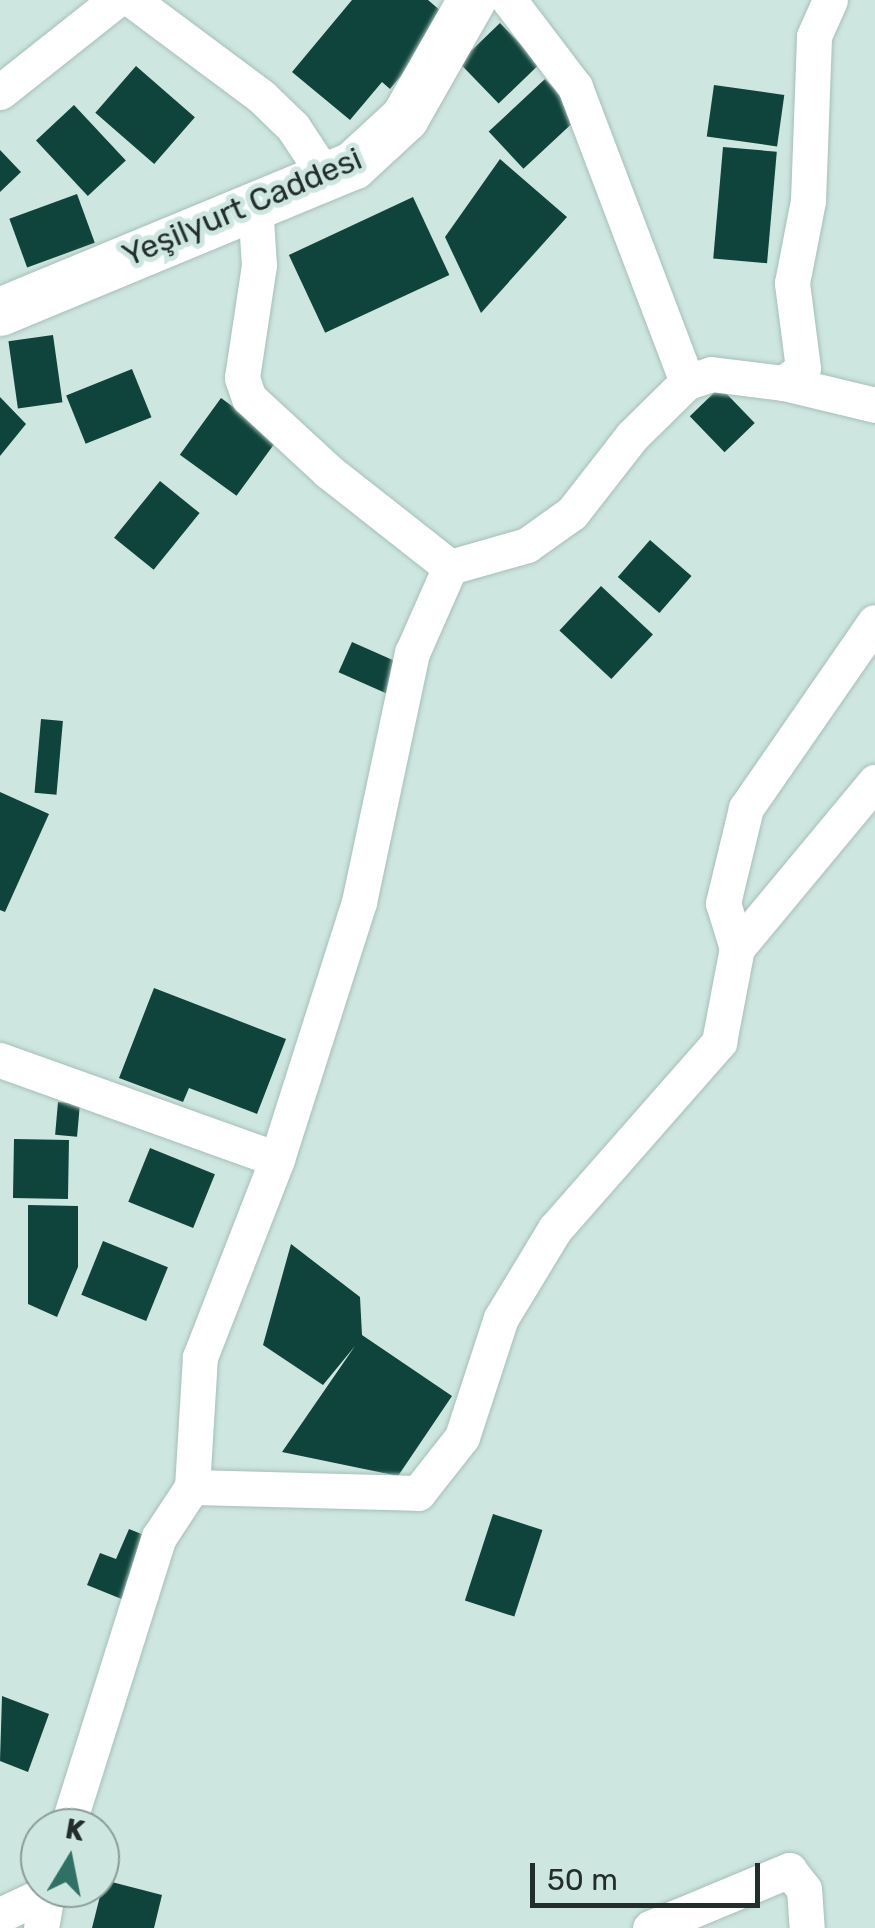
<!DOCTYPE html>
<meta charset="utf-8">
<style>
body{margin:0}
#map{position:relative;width:875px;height:1928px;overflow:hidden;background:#cde7e0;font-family:Rubik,sans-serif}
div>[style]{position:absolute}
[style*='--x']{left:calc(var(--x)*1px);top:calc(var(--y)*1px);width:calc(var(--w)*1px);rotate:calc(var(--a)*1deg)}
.building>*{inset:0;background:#0e443b;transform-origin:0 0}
.roads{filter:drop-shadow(0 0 2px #a6bfb9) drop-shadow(0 0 2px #a6bfb9)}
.street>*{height:35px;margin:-17.5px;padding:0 17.5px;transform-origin:17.5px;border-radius:17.5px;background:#fff}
.secondary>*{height:48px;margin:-24px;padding:0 24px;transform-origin:24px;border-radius:24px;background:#fff}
span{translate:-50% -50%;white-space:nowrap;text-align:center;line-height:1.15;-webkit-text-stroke:10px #cde7e0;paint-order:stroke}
.street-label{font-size:32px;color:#232d2a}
.north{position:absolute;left:20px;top:1808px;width:100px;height:100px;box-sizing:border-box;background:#cde7e0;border:2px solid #899d97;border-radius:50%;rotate:10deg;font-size:28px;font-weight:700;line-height:40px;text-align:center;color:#232d2a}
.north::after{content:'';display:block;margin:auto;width:35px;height:45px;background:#2f7265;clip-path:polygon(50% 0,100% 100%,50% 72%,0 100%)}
.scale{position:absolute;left:530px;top:1863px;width:230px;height:45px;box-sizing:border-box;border:5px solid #232d2a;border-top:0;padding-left:12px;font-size:30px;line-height:35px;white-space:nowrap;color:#232d2a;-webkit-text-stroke:8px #cde7e0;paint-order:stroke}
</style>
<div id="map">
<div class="building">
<i style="clip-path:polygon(352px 0,428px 0,449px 18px,390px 89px,382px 82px,350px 120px,292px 72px)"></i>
<i style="left:500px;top:23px;width:57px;height:57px;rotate:46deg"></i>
<i style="left:136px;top:66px;width:78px;height:62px;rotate:41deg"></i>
<i style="left:545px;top:79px;width:51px;height:77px;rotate:47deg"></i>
<i style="left:714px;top:85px;width:71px;height:52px;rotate:8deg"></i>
<i style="left:74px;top:105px;width:76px;height:52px;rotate:47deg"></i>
<i style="left:723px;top:147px;width:54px;height:112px;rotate:5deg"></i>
<i style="clip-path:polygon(0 150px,21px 172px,0 192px)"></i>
<i style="clip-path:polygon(500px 159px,567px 217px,481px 313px,445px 237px)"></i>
<i style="left:77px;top:194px;width:52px;height:72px;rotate:70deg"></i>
<i style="left:413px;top:197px;width:86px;height:137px;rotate:65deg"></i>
<i style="left:53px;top:335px;width:68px;height:45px;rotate:82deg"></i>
<i style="left:132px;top:369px;width:52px;height:71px;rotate:68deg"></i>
<i style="left:720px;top:387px;width:50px;height:42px;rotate:46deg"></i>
<i style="clip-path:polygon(0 397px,26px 424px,0 456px)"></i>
<i style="left:221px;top:398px;width:70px;height:70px;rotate:36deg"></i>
<i style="left:160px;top:481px;width:51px;height:73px;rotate:39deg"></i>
<i style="left:650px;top:540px;width:55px;height:49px;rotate:41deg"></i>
<i style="left:601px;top:586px;width:71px;height:61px;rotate:43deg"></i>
<i style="left:352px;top:642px;width:55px;height:33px;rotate:24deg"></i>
<i style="left:41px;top:719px;width:22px;height:74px;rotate:5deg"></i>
<i style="clip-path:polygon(0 792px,49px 814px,5px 912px,0 910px)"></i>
<i style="clip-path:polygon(154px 988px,286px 1039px,257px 1114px,189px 1088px,183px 1102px,119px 1078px)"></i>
<i style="left:58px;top:1102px;width:22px;height:33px;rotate:5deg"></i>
<i style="left:14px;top:1139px;width:55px;height:59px;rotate:1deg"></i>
<i style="left:150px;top:1148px;width:70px;height:58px;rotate:22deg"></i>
<i style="clip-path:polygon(28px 1205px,78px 1206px,78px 1267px,57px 1317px,28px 1304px)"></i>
<i style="left:103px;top:1241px;width:70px;height:58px;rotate:22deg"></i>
<i style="clip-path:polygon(291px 1244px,360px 1297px,362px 1335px,452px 1396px,398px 1476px,282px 1452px,355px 1346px,323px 1385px,263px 1345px)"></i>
<i style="left:493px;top:1514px;width:52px;height:91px;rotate:18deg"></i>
<i style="clip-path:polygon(129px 1529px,154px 1539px,129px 1602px,87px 1585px,100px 1553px,116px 1559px)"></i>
<i style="clip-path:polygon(2px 1696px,49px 1714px,28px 1772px,0 1761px)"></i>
<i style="clip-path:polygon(104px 1880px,162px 1895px,154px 1928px,92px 1928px)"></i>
</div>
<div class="roads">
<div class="street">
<i style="--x:132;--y:0;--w:162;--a:36.7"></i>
<i style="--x:262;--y:97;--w:43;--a:44.1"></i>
<i style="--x:293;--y:127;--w:60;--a:56.6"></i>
<i style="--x:509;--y:0;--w:109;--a:52.8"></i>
<i style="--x:575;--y:87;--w:316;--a:69.2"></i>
<i style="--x:0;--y:92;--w:148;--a:-38.4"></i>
<i style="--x:255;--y:205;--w:60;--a:86.2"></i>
<i style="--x:259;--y:265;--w:114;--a:98.6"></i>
<i style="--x:242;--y:378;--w:21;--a:71"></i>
<i style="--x:249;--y:398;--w:108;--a:42.7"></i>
<i style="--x:328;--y:471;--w:155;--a:38.2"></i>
<i style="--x:784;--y:383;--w:24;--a:-38"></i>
<i style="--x:803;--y:368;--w:86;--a:-97.4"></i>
<i style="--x:792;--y:283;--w:84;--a:-79"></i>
<i style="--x:808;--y:201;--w:165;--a:-87.9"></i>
<i style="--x:814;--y:36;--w:39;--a:-66"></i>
<i style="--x:737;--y:948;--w:47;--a:-107.3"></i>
<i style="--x:723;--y:903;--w:98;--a:-76.4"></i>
<i style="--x:746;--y:808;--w:226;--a:-55.3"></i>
<i style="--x:0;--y:1060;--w:294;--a:19.7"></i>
<i style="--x:192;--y:1487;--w:226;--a:1.5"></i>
<i style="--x:418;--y:1493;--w:71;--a:-51.8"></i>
<i style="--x:462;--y:1437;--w:125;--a:-71.9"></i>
<i style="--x:501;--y:1318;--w:104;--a:-58.8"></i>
<i style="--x:555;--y:1229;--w:249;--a:-48.7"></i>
<i style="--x:719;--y:1042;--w:96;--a:-79.2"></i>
<i style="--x:737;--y:948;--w:216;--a:-50.3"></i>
<i style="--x:67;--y:1828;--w:305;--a:-72.5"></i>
<i style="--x:159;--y:1537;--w:60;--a:-56.6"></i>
<i style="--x:192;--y:1487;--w:130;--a:-86.5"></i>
<i style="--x:200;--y:1357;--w:212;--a:-68.7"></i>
<i style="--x:277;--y:1159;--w:270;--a:-72.3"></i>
<i style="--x:359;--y:902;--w:255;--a:-78"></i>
<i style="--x:412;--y:653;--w:94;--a:-66.2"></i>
<i style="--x:450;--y:567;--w:80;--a:-15.9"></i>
<i style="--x:527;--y:545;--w:55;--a:-35.4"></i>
<i style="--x:572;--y:513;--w:98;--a:-52.1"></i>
<i style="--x:632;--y:436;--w:77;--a:-44.5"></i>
<i style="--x:687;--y:382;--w:25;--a:-18"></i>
<i style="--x:711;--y:374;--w:74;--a:7"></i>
<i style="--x:784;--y:383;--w:94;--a:13.6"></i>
<i style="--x:0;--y:1915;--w:52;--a:-25.1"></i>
<i style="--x:41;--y:1928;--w:41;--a:-80.1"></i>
<i style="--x:650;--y:1928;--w:151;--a:-22.6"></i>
<i style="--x:789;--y:1870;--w:24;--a:52"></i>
<i style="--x:804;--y:1889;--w:39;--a:86"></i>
</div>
<div class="secondary">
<i style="--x:0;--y:312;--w:382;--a:-22.5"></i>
<i style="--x:353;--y:166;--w:71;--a:-42.7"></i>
<i style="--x:405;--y:118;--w:136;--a:-60.4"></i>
</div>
</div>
<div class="street-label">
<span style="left:242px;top:207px;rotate:-23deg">Yeşilyurt Caddesi</span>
</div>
<div class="north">K</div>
<div class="scale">50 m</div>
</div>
